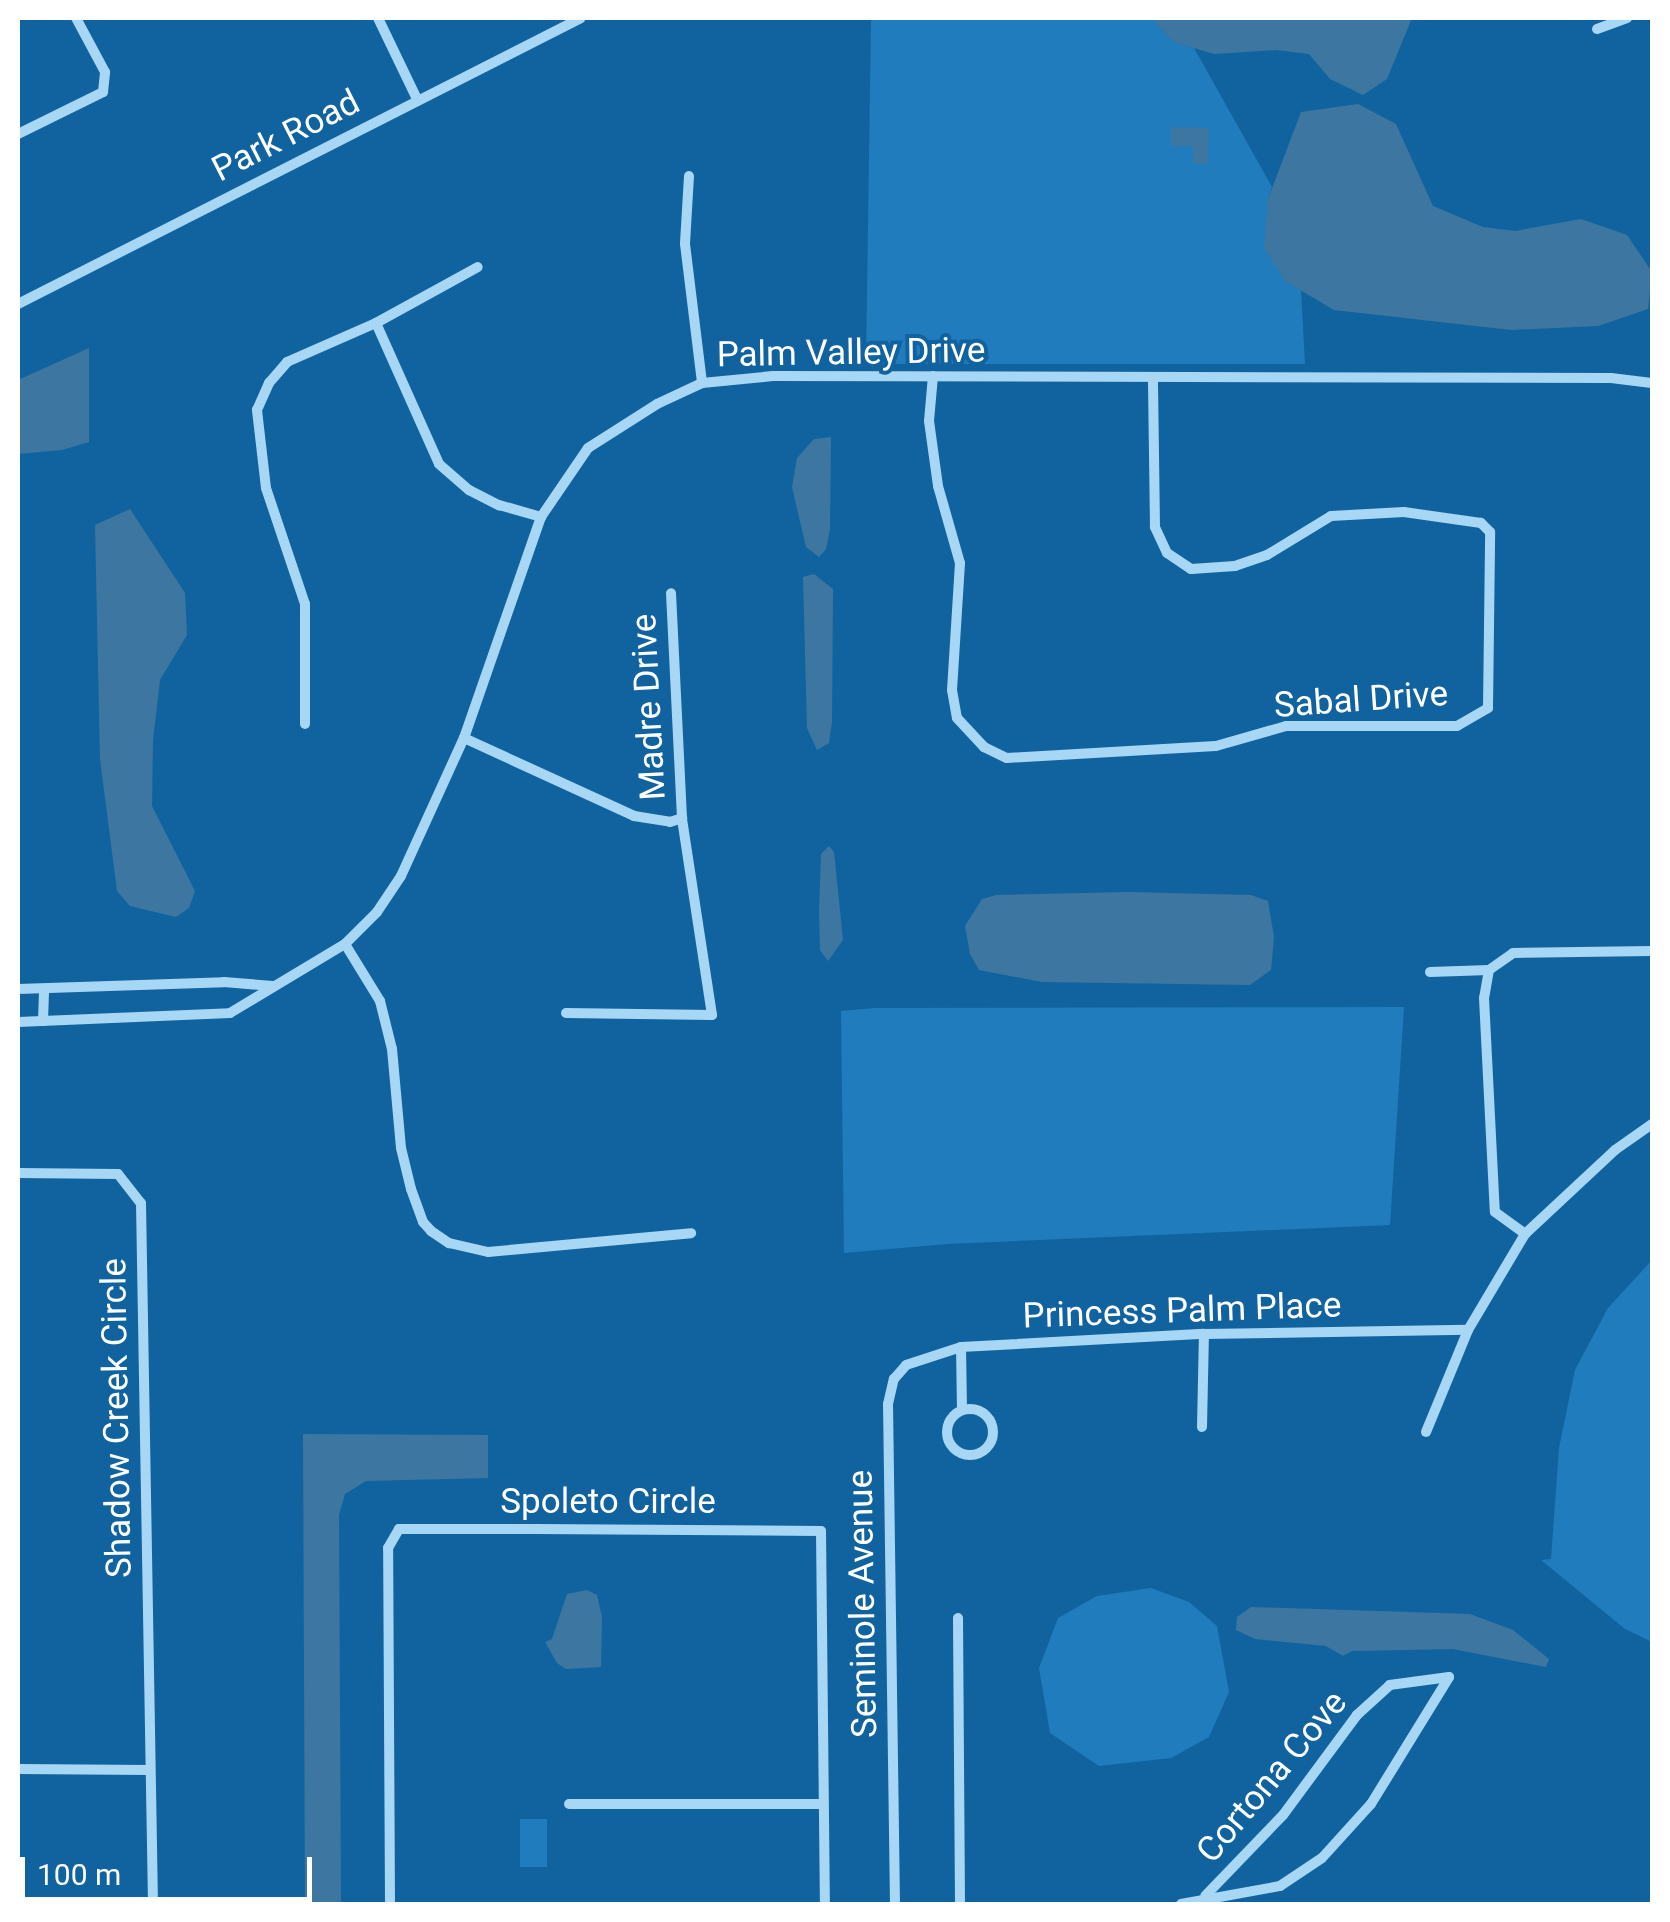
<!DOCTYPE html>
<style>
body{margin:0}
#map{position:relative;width:1670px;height:1922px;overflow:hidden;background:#11639f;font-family:Roboto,sans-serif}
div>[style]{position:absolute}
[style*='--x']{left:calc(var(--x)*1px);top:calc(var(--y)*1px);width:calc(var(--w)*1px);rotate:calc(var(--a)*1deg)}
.green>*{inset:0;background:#207cbc;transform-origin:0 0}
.water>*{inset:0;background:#3d77a1}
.minor>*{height:10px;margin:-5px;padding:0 5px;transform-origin:5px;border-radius:5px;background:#a8d6f5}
.minor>.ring{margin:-5px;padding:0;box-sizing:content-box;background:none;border:10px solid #a8d6f5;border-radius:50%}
span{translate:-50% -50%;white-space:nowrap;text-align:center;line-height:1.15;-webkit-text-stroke:8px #11639f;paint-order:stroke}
.street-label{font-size:35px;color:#fff}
.frame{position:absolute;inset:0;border:20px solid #fff;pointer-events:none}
.scale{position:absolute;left:20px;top:1857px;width:292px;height:45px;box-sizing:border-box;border:5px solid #fff;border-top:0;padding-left:12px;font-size:30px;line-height:35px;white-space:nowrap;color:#fff;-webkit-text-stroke:8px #11639f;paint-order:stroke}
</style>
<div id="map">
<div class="green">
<i style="clip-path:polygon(871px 18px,1151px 18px,1173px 42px,1194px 48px,1272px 187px,1268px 199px,1285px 281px,1301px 290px,1305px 364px,866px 364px)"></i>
<i style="clip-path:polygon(1404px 1007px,1390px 1225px,947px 1244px,844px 1253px,841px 1011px,875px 1008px)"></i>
<i style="clip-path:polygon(1652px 1260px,1652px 1642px,1625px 1629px,1541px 1560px,1551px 1559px,1559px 1448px,1575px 1370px,1608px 1308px)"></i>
<i style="clip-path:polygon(1151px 1588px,1189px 1602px,1217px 1626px,1229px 1692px,1209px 1737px,1171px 1758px,1099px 1766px,1050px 1733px,1039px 1668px,1058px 1618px,1097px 1596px)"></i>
<i style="left:520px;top:1819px;width:27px;height:48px"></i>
</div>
<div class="water">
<i style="clip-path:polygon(1151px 18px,1412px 18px,1387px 79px,1363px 95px,1330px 79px,1309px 54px,1276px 50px,1214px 54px,1173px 42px)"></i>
<i style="clip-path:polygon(1358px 104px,1396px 124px,1433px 206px,1483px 227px,1515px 231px,1581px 219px,1627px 235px,1652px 272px,1648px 309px,1598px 326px,1511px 330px,1334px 310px,1285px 281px,1264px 248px,1268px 199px,1301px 112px)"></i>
<i style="clip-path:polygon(1171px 127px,1209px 128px,1208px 164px,1193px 163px,1193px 146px,1171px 146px)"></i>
<i style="clip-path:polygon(89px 348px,89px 442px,62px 450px,18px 454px,18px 380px)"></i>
<i style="clip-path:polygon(831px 437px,830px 529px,826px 549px,819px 557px,806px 547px,792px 487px,797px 458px,814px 439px)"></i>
<i style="clip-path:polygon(130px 509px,185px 593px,187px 635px,160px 680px,153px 740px,152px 806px,195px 891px,189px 908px,176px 917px,130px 906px,117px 891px,100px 759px,95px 525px)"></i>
<i style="clip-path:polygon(814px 574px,833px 589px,832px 722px,829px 743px,817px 750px,807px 728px,803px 577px)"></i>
<i style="clip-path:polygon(829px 846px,834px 852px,843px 940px,828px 961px,820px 950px,819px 911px,821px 854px)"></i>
<i style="clip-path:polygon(1128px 892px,1251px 895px,1268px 901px,1274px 937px,1271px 970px,1250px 985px,1042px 982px,979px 970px,970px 954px,965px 926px,982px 899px,996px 895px)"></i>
<i style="clip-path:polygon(303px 1434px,488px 1435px,488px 1478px,366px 1481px,345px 1494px,339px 1515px,341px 1904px,305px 1904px)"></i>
<i style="clip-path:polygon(587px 1590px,597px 1595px,602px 1617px,601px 1667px,566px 1669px,557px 1663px,545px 1642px,552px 1639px,567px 1594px)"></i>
<i style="clip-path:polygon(1251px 1607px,1470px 1614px,1513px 1630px,1549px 1659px,1546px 1667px,1453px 1649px,1352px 1651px,1343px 1656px,1326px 1646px,1255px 1639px,1236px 1630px,1237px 1617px)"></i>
</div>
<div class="minor">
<i style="--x:378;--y:18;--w:90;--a:64.3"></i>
<i style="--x:1597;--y:29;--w:32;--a:-20"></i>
<i style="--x:18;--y:134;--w:95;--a:-26.3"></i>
<i style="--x:103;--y:92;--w:20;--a:-84"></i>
<i style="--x:105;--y:72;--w:61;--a:-118.2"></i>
<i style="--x:689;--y:176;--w:68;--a:93.4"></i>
<i style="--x:685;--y:244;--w:140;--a:83"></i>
<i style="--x:18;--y:304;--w:631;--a:-26.93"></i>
<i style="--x:376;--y:323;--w:154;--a:65.9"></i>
<i style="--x:439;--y:464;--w:40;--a:41"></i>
<i style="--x:469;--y:490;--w:34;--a:27"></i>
<i style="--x:499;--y:505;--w:44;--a:15.9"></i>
<i style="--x:933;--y:376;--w:45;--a:95.1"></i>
<i style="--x:929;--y:421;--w:66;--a:82.1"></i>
<i style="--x:938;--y:486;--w:80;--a:74.1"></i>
<i style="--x:960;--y:563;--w:127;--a:93.6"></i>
<i style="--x:952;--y:690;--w:28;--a:80"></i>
<i style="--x:957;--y:718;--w:40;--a:47"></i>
<i style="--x:984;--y:747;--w:25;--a:26"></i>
<i style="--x:1007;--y:758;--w:209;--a:-3.3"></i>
<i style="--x:1216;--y:746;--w:73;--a:-15.9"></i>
<i style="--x:1286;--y:726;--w:171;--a:0"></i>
<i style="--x:1457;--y:726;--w:36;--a:-30"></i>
<i style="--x:1488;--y:708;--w:176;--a:-89.3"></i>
<i style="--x:1490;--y:532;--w:13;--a:-135"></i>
<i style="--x:1481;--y:523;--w:78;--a:-171.9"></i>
<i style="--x:1404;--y:512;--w:73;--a:176.9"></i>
<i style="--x:1331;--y:516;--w:75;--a:148.6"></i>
<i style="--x:1267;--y:555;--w:34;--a:161"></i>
<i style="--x:1235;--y:566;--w:44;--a:176.1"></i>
<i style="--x:1191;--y:569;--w:29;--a:-146"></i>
<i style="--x:1167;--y:553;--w:29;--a:-115"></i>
<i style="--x:1155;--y:527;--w:150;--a:-90.8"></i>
<i style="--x:305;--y:724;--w:120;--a:-90"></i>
<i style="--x:305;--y:604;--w:122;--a:-108.6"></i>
<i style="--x:266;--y:488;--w:79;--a:-96.6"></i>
<i style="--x:257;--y:410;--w:30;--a:-66"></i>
<i style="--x:269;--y:383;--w:28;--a:-49"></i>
<i style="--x:287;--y:362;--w:97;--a:-23.7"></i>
<i style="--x:376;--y:323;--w:116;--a:-28.8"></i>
<i style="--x:464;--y:738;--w:187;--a:24.6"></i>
<i style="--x:634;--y:816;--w:36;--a:9"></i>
<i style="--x:670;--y:822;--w:13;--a:-18"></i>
<i style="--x:345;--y:944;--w:67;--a:58.4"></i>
<i style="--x:380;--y:1001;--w:49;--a:76"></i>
<i style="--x:392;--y:1049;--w:99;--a:84.8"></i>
<i style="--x:401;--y:1148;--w:42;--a:76.3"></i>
<i style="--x:411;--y:1189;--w:35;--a:70"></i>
<i style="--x:423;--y:1222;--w:12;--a:48"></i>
<i style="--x:431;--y:1231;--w:22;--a:34"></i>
<i style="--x:449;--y:1243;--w:40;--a:13"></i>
<i style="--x:488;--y:1252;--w:204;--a:-5.3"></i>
<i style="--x:1489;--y:970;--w:29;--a:-35"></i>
<i style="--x:1513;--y:953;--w:139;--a:-0.8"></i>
<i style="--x:1430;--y:972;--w:59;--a:-1.9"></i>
<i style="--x:1489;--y:970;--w:28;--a:100"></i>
<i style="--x:1484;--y:998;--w:214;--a:87.1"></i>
<i style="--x:1495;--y:1212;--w:37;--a:36"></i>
<i style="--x:18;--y:989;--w:206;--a:-1.9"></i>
<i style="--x:224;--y:982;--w:49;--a:4.7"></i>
<i style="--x:566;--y:1013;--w:146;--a:0.8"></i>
<i style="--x:712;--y:1015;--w:199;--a:-98.7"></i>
<i style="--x:682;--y:818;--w:225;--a:-92.8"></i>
<i style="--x:43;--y:1021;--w:32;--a:-88"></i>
<i style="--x:18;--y:1022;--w:212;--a:-2.4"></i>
<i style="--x:230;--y:1013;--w:134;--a:-31"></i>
<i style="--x:345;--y:944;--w:45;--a:-45"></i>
<i style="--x:377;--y:912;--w:43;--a:-56.3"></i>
<i style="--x:401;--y:876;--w:152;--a:-65.5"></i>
<i style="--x:464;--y:738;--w:234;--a:-70.8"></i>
<i style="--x:541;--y:517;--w:83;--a:-55.7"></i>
<i style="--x:588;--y:448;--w:82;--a:-32.5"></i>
<i style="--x:657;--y:404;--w:50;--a:-25"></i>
<i style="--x:702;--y:383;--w:71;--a:-5.6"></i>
<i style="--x:773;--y:376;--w:838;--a:0.14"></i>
<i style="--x:1611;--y:378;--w:41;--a:7"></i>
<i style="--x:18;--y:1173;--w:100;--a:0.6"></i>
<i style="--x:118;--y:1174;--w:37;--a:52"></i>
<i style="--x:141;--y:1203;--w:701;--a:89.02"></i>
<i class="ring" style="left:947px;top:1409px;width:36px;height:36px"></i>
<i style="--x:962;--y:1410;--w:63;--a:-90.9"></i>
<i style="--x:961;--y:1347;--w:243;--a:-3.1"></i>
<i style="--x:1204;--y:1334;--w:264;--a:-0.9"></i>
<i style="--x:1202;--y:1427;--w:93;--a:-88.8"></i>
<i style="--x:1426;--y:1432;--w:110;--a:-67.6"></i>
<i style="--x:1468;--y:1330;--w:112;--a:-59.3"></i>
<i style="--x:1525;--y:1234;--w:123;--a:-43"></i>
<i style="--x:1615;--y:1150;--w:45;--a:-35.1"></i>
<i style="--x:958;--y:1618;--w:286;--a:89.6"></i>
<i style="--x:18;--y:1769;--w:132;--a:0.4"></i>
<i style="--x:569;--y:1804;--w:254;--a:0"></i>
<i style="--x:390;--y:1904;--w:356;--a:-90.3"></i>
<i style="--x:388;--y:1548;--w:22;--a:-60"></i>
<i style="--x:399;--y:1529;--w:137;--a:0"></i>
<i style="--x:536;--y:1529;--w:285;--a:0.4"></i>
<i style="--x:821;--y:1531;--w:373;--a:89.4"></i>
<i style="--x:895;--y:1904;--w:500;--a:-90.8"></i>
<i style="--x:888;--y:1404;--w:26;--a:-77"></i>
<i style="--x:894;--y:1379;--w:18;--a:-49"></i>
<i style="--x:906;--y:1365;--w:58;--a:-18.1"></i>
<i style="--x:1181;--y:1904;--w:101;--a:-10.3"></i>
<i style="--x:1280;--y:1886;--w:50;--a:-33.7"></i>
<i style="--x:1322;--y:1858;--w:73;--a:-47.8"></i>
<i style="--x:1371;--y:1804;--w:149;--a:-58.4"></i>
<i style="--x:1449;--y:1677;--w:60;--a:172.3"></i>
<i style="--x:1390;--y:1685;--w:45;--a:137.7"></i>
<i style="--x:1357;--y:1715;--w:124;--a:126.5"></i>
<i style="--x:1283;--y:1815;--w:112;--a:133.9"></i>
</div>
<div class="street-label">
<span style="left:286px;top:136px;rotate:-27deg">Park Road</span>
<span style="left:851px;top:353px;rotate:-1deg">Palm Valley Drive</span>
<span style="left:1361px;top:700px;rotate:-4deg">Sabal Drive</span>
<span style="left:649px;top:707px;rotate:-93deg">Madre Drive</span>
<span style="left:1182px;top:1311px;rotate:-2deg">Princess Palm Place</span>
<span style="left:117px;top:1418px;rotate:-91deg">Shadow Creek Circle</span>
<span style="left:608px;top:1502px">Spoleto Circle</span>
<span style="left:863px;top:1604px;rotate:-91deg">Seminole Avenue</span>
<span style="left:1272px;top:1777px;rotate:-50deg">Cortona Cove</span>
</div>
<div class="frame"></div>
<div class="scale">100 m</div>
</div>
